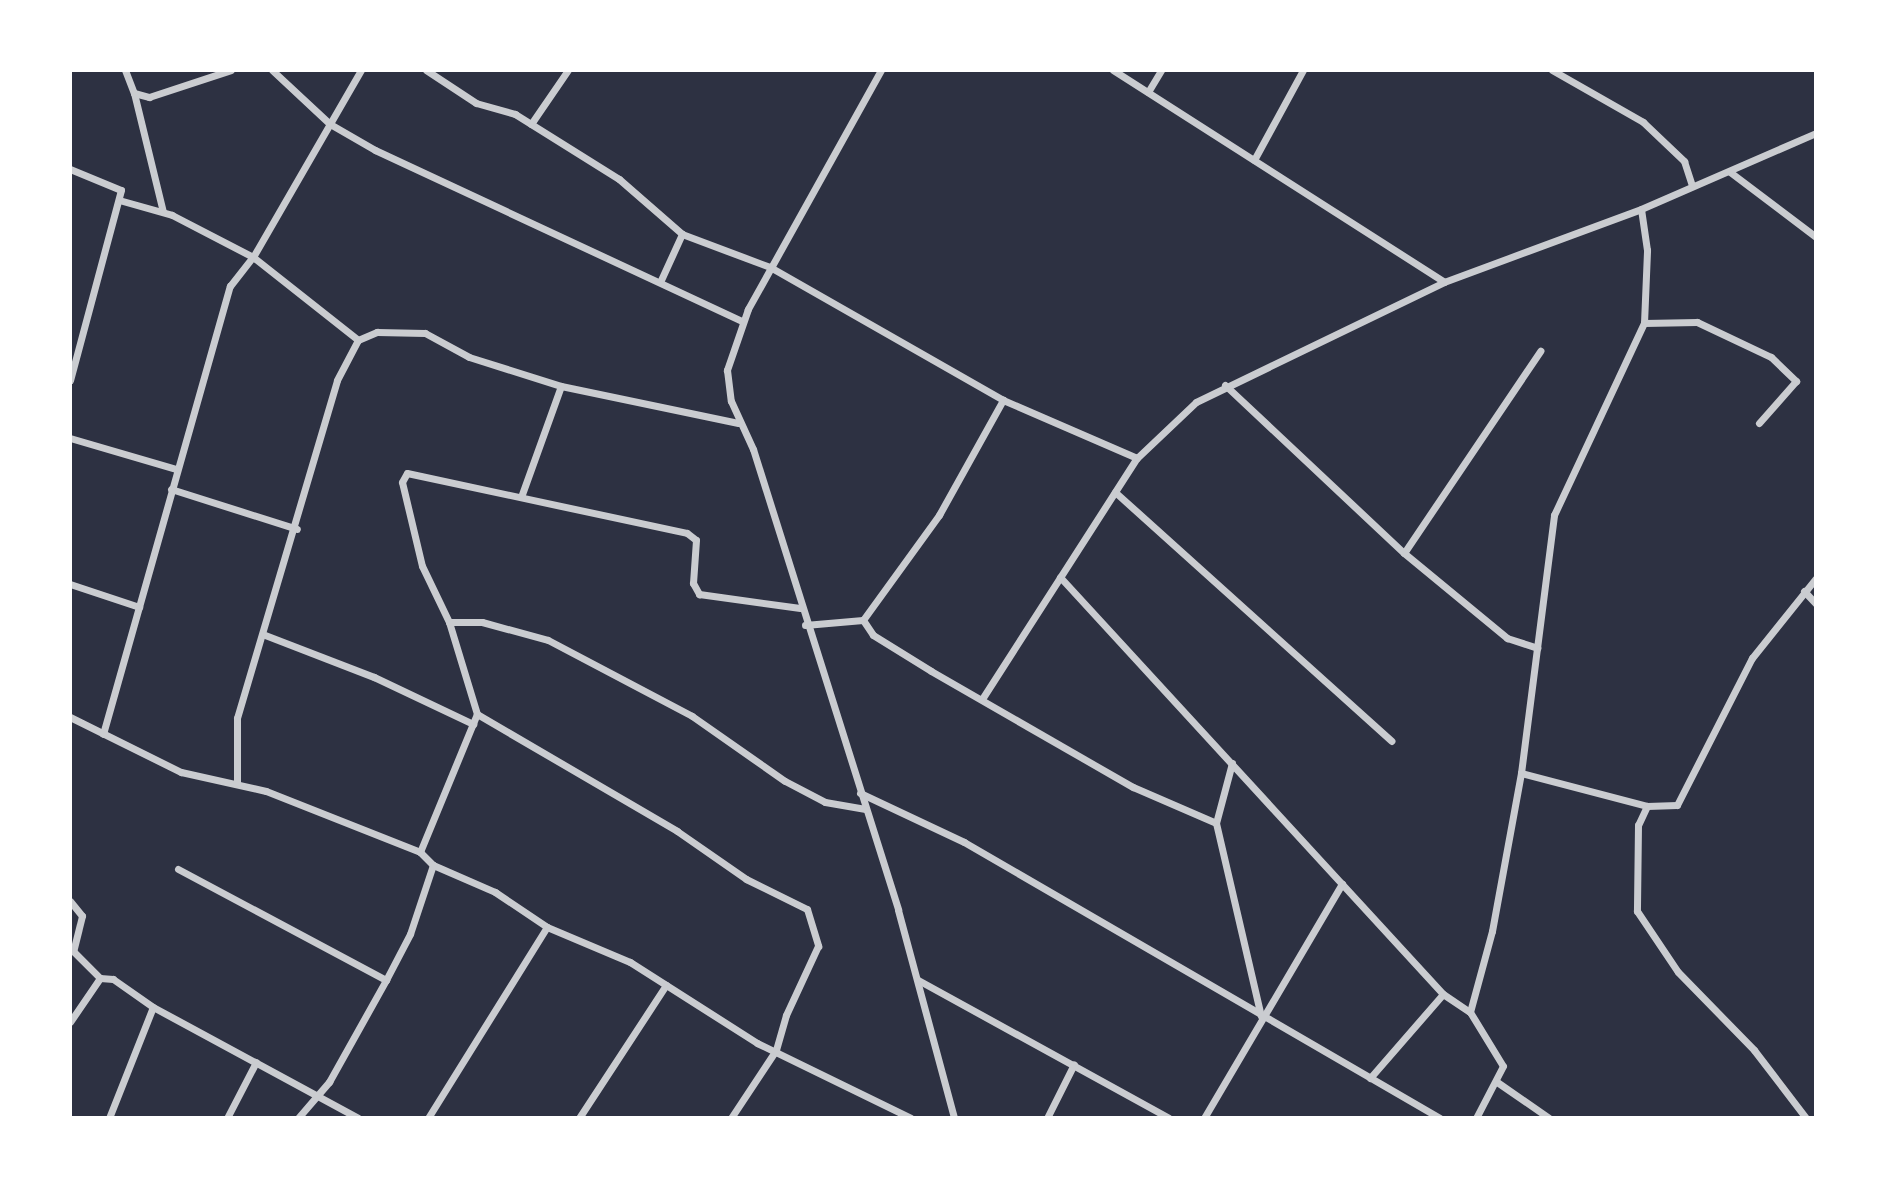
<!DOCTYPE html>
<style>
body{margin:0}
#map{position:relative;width:1886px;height:1188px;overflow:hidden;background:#2d3142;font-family:"Source Serif 4",serif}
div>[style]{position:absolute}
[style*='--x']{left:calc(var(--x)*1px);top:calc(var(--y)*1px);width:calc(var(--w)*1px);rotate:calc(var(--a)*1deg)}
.minor>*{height:7px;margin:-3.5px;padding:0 3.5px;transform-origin:3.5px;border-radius:3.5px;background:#caccd0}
span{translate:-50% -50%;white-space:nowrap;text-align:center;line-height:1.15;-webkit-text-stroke:6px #fff;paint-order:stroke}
.frame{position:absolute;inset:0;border:72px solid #fff;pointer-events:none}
</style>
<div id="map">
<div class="minor">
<i style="--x:125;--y:70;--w:25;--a:69"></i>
<i style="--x:134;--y:93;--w:16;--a:15"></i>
<i style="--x:149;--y:97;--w:86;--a:-18.2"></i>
<i style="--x:272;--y:70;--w:79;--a:43"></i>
<i style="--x:330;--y:124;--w:52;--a:30"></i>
<i style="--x:375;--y:150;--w:405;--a:25"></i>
<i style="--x:426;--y:70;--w:60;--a:33.4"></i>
<i style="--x:476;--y:103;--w:41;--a:15.8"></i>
<i style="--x:515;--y:114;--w:123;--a:32"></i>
<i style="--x:619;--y:179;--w:84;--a:41.1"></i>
<i style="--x:682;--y:234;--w:94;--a:20.6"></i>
<i style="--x:770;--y:267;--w:268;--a:29.7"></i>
<i style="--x:1003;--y:400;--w:146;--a:23.4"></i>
<i style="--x:881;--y:70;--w:274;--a:119.1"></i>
<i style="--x:748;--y:309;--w:65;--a:109"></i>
<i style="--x:727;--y:370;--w:31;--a:83"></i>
<i style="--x:731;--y:401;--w:53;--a:65.4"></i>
<i style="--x:753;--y:449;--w:483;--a:72.5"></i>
<i style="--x:898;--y:910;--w:215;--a:74.9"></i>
<i style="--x:1113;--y:70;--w:393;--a:32.6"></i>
<i style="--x:1552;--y:70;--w:105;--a:29.7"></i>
<i style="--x:1643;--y:122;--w:57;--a:43.6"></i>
<i style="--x:1684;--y:161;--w:25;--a:72"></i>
<i style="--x:1148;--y:92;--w:26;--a:-59"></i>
<i style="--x:134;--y:93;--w:122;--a:76.3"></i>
<i style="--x:531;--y:124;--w:65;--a:-55.6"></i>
<i style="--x:1254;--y:160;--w:102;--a:-61.4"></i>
<i style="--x:70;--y:169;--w:55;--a:22.4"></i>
<i style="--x:121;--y:190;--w:197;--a:105"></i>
<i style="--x:1730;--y:172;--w:108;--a:37.1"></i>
<i style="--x:119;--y:200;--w:55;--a:15.8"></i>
<i style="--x:172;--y:215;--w:91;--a:27.4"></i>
<i style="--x:253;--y:257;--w:134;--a:38.3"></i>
<i style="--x:358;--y:340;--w:21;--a:-23"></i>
<i style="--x:377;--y:332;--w:48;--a:1.2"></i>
<i style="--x:425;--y:333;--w:50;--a:28.6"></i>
<i style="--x:469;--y:357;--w:96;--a:17.5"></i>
<i style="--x:561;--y:386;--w:181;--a:11.8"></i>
<i style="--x:661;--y:280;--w:51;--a:-65.5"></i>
<i style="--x:1644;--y:323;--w:53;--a:-1.1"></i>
<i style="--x:1697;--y:322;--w:82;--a:25.3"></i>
<i style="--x:1771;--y:357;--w:35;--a:44"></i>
<i style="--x:1796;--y:381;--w:56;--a:131.4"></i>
<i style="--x:1225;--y:385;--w:245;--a:43.2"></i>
<i style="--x:1404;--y:553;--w:134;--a:39.5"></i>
<i style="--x:1507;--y:638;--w:32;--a:18"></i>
<i style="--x:70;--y:438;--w:110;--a:16.3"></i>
<i style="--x:171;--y:489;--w:132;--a:17.6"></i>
<i style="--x:1115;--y:492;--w:372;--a:42"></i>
<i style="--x:521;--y:497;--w:118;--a:-70.2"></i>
<i style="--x:1404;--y:553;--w:244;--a:-56"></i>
<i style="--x:1060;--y:577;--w:566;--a:47.43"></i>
<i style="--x:1443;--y:994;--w:32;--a:34"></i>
<i style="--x:1470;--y:1012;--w:63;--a:58.6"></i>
<i style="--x:1503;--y:1066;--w:59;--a:117.4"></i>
<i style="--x:70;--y:584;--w:73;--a:18.4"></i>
<i style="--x:1804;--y:591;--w:18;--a:47"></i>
<i style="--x:863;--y:620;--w:18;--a:56"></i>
<i style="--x:873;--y:635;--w:68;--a:31.8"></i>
<i style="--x:931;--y:671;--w:233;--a:29.9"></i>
<i style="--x:1133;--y:787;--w:90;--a:23.4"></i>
<i style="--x:449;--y:622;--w:33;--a:0"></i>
<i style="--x:482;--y:622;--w:68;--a:15.3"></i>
<i style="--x:548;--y:640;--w:163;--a:27.8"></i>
<i style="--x:692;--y:716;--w:113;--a:35"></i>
<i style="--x:785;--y:781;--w:45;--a:27.7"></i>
<i style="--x:825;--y:802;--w:41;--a:9.9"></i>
<i style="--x:805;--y:625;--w:58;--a:-4.9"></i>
<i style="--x:863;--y:620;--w:130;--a:-54.1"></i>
<i style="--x:939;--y:515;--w:132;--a:-60.9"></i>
<i style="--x:265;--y:635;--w:117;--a:21.1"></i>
<i style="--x:374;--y:677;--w:110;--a:25.4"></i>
<i style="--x:982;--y:699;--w:287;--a:-57.3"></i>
<i style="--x:1137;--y:458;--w:81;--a:-43.5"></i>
<i style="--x:1196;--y:402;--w:276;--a:-25.8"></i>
<i style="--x:1444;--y:282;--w:210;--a:-20.3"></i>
<i style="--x:1641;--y:209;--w:191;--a:-23.5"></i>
<i style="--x:477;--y:714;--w:232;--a:30.3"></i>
<i style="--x:677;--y:831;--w:84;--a:34.8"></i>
<i style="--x:746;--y:879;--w:68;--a:26.2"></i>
<i style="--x:807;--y:909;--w:39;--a:73"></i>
<i style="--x:818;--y:946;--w:76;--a:114.9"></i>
<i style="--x:786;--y:1015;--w:36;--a:106"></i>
<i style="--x:776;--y:1050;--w:82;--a:123.5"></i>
<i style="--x:70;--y:717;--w:124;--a:26.4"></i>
<i style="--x:181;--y:772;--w:87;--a:12.6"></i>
<i style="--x:266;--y:791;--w:166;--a:21.6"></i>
<i style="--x:420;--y:852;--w:18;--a:45"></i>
<i style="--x:433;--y:865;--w:68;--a:23.5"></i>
<i style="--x:495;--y:892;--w:63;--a:33.9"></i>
<i style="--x:547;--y:927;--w:90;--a:22.9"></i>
<i style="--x:630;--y:962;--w:151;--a:32.5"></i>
<i style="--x:757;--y:1043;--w:171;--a:26"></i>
<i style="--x:103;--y:734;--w:466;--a:-74.2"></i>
<i style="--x:230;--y:286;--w:37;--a:-52"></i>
<i style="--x:253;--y:257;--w:216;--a:-60"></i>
<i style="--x:1232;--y:763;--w:62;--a:104.9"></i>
<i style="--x:1216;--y:823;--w:198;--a:76.9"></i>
<i style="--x:1521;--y:773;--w:130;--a:14.7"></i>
<i style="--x:1647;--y:806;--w:30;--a:-2"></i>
<i style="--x:1677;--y:805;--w:165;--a:-63"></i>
<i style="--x:1752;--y:658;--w:102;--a:-51.3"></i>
<i style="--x:237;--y:783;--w:65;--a:-90"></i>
<i style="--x:237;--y:718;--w:352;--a:-73.5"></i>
<i style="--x:337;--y:380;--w:45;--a:-62.3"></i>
<i style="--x:860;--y:793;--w:115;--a:25.2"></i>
<i style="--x:964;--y:842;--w:550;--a:30.11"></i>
<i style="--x:1647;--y:806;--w:21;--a:115"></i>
<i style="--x:1638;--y:825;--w:86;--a:90.7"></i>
<i style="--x:1637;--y:911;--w:73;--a:56.1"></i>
<i style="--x:1678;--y:972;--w:109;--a:45.7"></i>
<i style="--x:1754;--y:1050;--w:86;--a:52.6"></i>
<i style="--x:420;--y:852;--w:149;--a:-67.6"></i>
<i style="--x:477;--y:714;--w:96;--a:-106.9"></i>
<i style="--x:449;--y:622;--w:62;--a:-115.7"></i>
<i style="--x:422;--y:566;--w:86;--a:-103.4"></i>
<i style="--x:402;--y:482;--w:10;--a:-61"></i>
<i style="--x:407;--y:473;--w:286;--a:12.1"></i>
<i style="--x:687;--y:533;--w:11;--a:38"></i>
<i style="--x:696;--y:540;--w:43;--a:94"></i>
<i style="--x:693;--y:583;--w:13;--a:61"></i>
<i style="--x:699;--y:594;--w:102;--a:7.9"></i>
<i style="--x:178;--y:869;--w:236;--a:28.1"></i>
<i style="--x:70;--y:901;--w:19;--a:51"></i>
<i style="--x:82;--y:916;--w:36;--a:104"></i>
<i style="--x:73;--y:951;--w:38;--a:45"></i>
<i style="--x:100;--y:978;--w:53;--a:124.3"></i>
<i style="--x:100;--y:978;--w:13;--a:4"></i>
<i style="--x:113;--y:979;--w:49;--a:35"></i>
<i style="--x:153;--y:1007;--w:233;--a:28.4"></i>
<i style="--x:918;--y:980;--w:286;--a:28.8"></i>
<i style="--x:1470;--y:1012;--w:84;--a:-74.8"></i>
<i style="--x:1492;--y:931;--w:161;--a:-79.6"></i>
<i style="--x:1521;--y:773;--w:260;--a:-82.7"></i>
<i style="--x:1554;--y:515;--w:212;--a:-64.9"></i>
<i style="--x:1644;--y:323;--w:73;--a:-87.6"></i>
<i style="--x:1647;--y:250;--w:41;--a:-98.3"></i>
<i style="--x:1370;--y:1078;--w:111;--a:-49"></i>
<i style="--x:1497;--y:1082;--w:63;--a:34.7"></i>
<i style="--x:109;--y:1118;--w:119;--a:-68.4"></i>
<i style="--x:227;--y:1118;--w:63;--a:-62.6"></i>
<i style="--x:298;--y:1118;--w:48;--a:-49.3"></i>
<i style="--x:329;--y:1082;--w:117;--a:-60.8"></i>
<i style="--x:386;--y:980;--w:52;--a:-62.4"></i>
<i style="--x:410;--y:934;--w:73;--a:-71.6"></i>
<i style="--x:428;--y:1118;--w:225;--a:-58.1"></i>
<i style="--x:579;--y:1118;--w:159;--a:-56.8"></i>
<i style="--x:1047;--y:1118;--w:60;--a:-63.4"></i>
<i style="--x:1204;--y:1118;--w:272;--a:-59.5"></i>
</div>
<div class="frame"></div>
</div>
